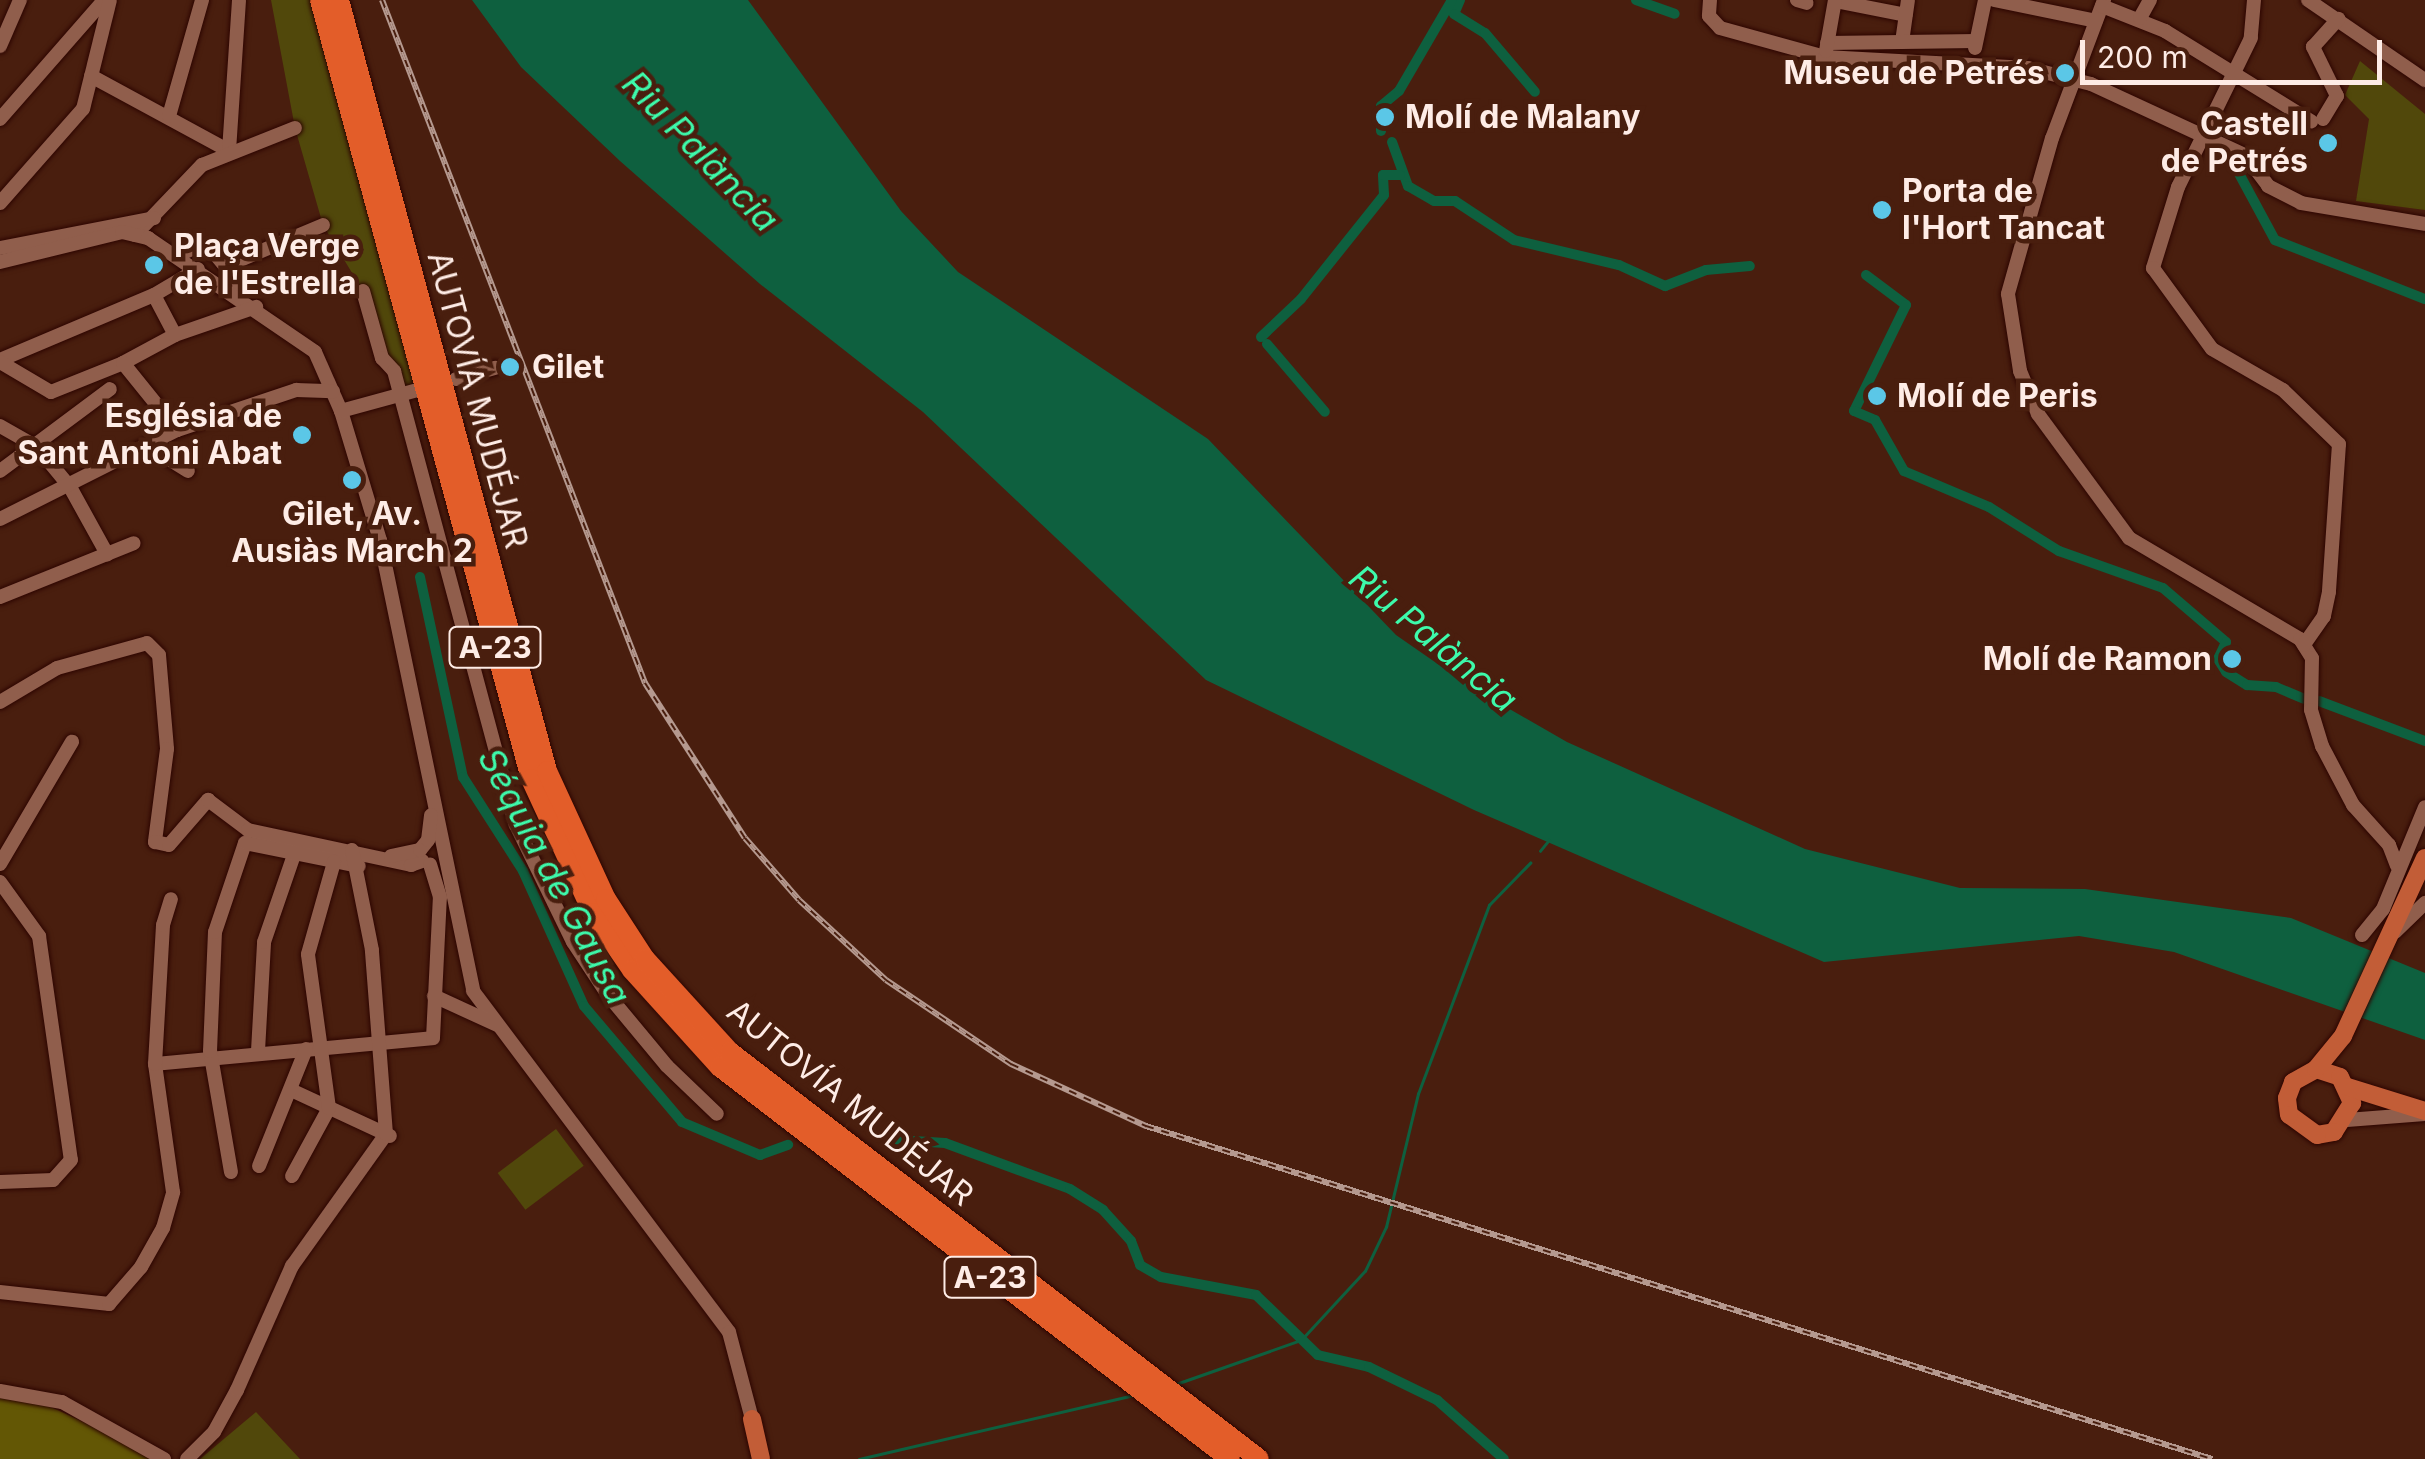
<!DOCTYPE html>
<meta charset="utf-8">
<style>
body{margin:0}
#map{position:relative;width:2425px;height:1459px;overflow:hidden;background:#491e0e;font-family:Inter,sans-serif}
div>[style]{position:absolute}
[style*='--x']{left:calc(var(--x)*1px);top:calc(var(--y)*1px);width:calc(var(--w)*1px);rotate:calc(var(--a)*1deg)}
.green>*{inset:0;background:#51480b;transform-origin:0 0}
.forest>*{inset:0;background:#635705}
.water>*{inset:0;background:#0e603f}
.stream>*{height:2.5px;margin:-1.25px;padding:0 1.25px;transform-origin:1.25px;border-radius:1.25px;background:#0e603f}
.canal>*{height:10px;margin:-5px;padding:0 5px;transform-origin:5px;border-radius:5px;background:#0e603f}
.roads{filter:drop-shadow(0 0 2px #2d0500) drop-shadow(0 0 2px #2d0500)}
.minor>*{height:14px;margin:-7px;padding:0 7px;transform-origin:7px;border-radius:7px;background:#905e4c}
.major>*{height:18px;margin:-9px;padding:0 9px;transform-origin:9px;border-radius:9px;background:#c25d37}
.highway>*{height:20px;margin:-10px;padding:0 10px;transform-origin:10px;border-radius:10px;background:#e35d29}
.rail>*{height:6px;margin-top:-3px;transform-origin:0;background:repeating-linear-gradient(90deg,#491e0e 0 8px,#b5998f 0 16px);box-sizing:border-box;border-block:2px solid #b5998f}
.dots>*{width:28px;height:28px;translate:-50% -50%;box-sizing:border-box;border:5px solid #491e0e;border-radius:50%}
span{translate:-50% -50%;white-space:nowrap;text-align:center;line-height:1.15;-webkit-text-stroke:9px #491e0e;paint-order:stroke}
.shield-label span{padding:2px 8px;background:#491e0e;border:2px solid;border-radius:8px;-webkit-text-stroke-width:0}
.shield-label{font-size:30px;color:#feece6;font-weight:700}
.poi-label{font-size:32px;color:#feece6;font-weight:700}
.right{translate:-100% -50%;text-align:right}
.left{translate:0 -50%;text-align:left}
.street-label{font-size:32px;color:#feece6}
.water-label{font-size:35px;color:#3dfaab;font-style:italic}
.scale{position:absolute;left:2080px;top:40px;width:302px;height:45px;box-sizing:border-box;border:5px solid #feece6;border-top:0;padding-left:12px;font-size:30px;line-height:35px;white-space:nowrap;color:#feece6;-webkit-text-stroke:8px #491e0e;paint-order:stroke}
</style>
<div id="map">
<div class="green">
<i style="clip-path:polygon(271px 0,314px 0,417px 390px,400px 394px,363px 291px,323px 225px,295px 128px)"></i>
<i style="clip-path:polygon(2360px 61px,2425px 114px,2425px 210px,2356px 201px,2369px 119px,2345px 95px)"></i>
<i style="left:556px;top:1129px;width:46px;height:73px;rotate:53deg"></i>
<i style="clip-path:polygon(256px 1412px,300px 1459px,200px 1459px)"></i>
</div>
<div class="forest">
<i style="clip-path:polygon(0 1391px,29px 1397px,164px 1459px,0 1459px)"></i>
</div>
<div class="water">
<i style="clip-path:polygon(472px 0,748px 0,901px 211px,958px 272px,1208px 439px,1396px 635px,1468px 685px,1567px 742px,1805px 849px,1960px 888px,2085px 889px,2291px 918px,2425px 973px,2425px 1040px,2174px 952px,2079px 936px,1824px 962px,1474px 810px,1206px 680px,923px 412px,760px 284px,620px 161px,521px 67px)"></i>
</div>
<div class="stream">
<i style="--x:1540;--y:851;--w:14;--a:-51"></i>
<i style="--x:1176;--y:1384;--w:133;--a:-19.4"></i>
<i style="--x:1301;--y:1340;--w:94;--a:-47.2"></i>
<i style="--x:1365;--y:1271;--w:49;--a:-64.5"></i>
<i style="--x:1386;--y:1227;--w:137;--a:-76.5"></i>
<i style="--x:1418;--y:1094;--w:202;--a:-69.4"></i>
<i style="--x:1489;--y:905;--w:59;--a:-45.7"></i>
<i style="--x:859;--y:1459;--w:283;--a:-13.1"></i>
</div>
<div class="canal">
<i style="--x:1460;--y:0;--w:15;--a:113"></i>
<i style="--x:1454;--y:14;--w:36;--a:32"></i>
<i style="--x:1485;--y:33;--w:77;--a:49.7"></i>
<i style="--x:1636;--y:0;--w:41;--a:19.7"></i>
<i style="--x:1381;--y:131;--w:25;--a:-90"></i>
<i style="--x:1381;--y:106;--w:23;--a:-40"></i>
<i style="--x:1399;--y:91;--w:105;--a:-59.8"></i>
<i style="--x:1392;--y:142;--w:47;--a:70"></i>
<i style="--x:1408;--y:186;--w:30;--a:30"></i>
<i style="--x:1434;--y:201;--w:21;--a:0"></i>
<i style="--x:1455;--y:201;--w:71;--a:33.5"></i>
<i style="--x:1514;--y:240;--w:108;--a:13.4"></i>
<i style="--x:1619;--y:265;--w:51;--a:24.5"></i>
<i style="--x:1665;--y:286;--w:44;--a:-21.3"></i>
<i style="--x:1706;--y:270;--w:44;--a:-5.2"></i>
<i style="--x:2220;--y:150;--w:10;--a:29"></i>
<i style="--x:2229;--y:155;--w:97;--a:61.6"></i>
<i style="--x:2275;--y:240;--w:161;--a:21.5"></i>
<i style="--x:1866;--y:275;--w:50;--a:36.9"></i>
<i style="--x:1906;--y:305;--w:118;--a:116.1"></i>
<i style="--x:1854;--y:411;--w:23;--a:23"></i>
<i style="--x:1875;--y:420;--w:59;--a:60.4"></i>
<i style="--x:1904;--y:471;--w:92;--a:23"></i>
<i style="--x:1989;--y:507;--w:83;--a:32.2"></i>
<i style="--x:2059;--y:551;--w:110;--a:19.6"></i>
<i style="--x:2163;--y:588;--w:83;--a:40.6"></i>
<i style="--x:2226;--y:642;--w:19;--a:115"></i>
<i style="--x:2218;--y:659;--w:15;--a:58"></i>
<i style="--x:2226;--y:672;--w:25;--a:32"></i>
<i style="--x:2247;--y:685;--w:29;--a:4"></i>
<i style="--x:2276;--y:687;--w:30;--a:23"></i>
<i style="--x:1261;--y:337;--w:55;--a:-43.5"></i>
<i style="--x:1301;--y:299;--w:133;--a:-51.4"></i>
<i style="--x:1384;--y:195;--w:20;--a:-93"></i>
<i style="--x:1383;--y:175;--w:17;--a:0"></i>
<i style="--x:1267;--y:344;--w:89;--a:49.5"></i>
<i style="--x:420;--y:577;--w:205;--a:77.9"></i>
<i style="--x:463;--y:777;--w:112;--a:57.4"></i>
<i style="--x:523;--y:871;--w:148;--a:65.7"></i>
<i style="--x:584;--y:1006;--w:152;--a:49.8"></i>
<i style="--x:682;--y:1122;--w:85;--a:22.9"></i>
<i style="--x:760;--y:1155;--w:30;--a:-20"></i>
<i style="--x:2319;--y:701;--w:113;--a:20.7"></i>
<i style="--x:898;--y:1140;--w:47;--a:3.7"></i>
<i style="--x:945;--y:1143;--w:133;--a:20.2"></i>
<i style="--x:1070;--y:1189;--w:39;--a:32"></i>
<i style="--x:1103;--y:1210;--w:42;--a:47.9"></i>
<i style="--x:1131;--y:1241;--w:26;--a:69"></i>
<i style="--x:1140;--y:1265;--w:24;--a:30"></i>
<i style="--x:1161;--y:1277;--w:97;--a:10.7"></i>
<i style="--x:1256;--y:1295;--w:86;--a:44.1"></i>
<i style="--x:1318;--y:1355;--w:52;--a:13.2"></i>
<i style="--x:1369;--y:1367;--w:76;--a:25.9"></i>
<i style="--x:1437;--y:1400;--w:89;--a:41.4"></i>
</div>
<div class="roads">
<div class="minor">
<i style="--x:1710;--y:0;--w:16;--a:94"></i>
<i style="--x:1709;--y:16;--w:16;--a:47"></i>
<i style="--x:1720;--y:28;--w:109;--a:15.4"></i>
<i style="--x:1825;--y:57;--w:203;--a:3.1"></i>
<i style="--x:2028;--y:68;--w:65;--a:14.3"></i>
<i style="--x:2091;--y:84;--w:170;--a:24.8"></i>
<i style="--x:2245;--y:155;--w:39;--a:53"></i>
<i style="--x:2268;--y:186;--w:37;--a:27"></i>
<i style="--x:2301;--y:203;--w:126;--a:9.6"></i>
<i style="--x:1797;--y:0;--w:10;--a:17"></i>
<i style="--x:1994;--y:0;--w:104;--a:11.6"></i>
<i style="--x:2104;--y:0;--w:147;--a:110.6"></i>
<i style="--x:2052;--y:138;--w:162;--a:105.8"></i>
<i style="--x:2008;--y:294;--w:78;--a:81.1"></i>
<i style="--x:2020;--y:371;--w:47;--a:67.3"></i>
<i style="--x:2038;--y:414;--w:154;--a:53.7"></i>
<i style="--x:2129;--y:538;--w:199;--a:30.6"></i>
<i style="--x:2300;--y:639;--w:22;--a:58"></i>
<i style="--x:2312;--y:658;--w:52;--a:91.1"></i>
<i style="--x:2311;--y:710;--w:38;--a:73"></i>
<i style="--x:2322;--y:746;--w:67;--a:62.3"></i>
<i style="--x:2353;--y:805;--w:54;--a:48"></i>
<i style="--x:2389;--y:845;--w:22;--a:69"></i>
<i style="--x:2254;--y:0;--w:38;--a:95"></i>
<i style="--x:2251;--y:38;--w:166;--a:116.1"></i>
<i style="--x:2178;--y:187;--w:85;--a:107.2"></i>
<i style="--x:2153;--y:268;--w:100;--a:53.9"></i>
<i style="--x:2212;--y:349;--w:82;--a:30"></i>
<i style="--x:2283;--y:390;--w:78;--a:44"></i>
<i style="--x:2339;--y:444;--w:148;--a:93.9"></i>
<i style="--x:2329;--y:592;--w:25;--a:102"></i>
<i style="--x:2324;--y:616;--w:35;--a:125"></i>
<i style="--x:2308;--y:0;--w:142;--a:34.4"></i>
<i style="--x:1835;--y:1;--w:72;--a:11.2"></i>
<i style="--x:2102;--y:6;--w:68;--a:21.6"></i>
<i style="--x:2165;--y:31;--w:172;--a:31.7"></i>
<i style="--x:2140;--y:18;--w:21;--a:-61"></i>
<i style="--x:1902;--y:42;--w:42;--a:-81.9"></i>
<i style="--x:1827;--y:43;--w:149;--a:-0.8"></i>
<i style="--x:0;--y:46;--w:50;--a:-66.5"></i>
<i style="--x:1975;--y:48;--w:49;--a:-78.2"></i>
<i style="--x:1826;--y:51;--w:52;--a:-80"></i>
<i style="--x:91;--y:76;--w:157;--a:28.5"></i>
<i style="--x:169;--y:116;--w:121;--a:-74.1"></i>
<i style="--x:0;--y:119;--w:158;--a:-48.8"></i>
<i style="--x:2323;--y:119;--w:27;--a:-59"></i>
<i style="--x:2337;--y:96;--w:55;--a:-116.1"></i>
<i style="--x:2313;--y:47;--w:38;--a:-48"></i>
<i style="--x:229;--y:151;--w:151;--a:-86.2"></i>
<i style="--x:0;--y:203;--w:125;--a:-48.6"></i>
<i style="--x:83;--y:109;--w:112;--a:-76.1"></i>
<i style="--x:135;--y:235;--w:97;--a:-46.3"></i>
<i style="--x:202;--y:165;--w:100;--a:-21.7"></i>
<i style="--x:0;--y:248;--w:157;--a:-11"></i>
<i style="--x:176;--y:256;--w:22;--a:-24"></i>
<i style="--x:196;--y:247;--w:20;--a:20"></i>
<i style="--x:215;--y:254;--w:40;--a:50"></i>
<i style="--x:241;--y:285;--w:10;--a:119"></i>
<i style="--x:0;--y:262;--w:126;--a:-13.8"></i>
<i style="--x:122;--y:232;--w:27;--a:13"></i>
<i style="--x:148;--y:238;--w:202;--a:34.3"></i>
<i style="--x:315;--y:352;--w:64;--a:66.2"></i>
<i style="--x:341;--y:411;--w:135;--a:73.2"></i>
<i style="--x:380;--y:540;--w:460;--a:78.3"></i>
<i style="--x:473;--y:991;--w:426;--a:53.1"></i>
<i style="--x:729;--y:1332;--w:90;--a:75.2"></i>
<i style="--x:228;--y:265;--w:103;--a:-22.8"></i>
<i style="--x:363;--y:291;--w:70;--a:74.2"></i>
<i style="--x:382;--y:358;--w:18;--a:47"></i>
<i style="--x:394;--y:371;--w:470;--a:75"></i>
<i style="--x:516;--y:825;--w:130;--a:64"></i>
<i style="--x:573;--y:942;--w:64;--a:56.6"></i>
<i style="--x:608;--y:995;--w:92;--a:50.3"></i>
<i style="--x:667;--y:1066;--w:69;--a:43.8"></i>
<i style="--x:175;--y:335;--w:45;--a:-117.7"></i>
<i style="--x:154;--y:295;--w:51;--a:-30.6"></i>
<i style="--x:0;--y:360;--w:167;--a:-22.9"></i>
<i style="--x:0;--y:362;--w:59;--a:30.5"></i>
<i style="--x:51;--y:392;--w:78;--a:-21.9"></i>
<i style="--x:123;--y:363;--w:59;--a:-28.3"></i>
<i style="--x:175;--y:335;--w:86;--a:-19.1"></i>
<i style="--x:123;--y:363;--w:86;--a:51.1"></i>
<i style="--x:456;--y:379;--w:41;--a:-15.8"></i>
<i style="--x:341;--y:411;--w:79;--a:-15.4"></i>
<i style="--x:0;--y:426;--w:43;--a:29.6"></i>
<i style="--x:37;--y:447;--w:52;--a:50.5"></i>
<i style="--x:70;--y:487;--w:77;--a:61.1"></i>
<i style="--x:148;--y:446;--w:47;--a:32"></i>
<i style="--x:0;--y:471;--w:137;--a:-36.7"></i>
<i style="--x:0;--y:519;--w:198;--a:-26.7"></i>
<i style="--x:177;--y:430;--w:126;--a:-18.6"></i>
<i style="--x:296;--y:390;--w:37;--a:2"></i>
<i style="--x:0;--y:597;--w:144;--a:-21.9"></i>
<i style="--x:0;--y:702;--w:66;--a:-30.8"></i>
<i style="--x:57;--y:668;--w:93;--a:-15.5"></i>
<i style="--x:147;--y:643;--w:17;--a:45"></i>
<i style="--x:159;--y:655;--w:94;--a:85.1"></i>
<i style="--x:167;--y:749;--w:94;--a:97.4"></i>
<i style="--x:155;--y:842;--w:14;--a:12"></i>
<i style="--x:169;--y:845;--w:60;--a:-49.1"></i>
<i style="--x:208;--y:800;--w:50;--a:36.9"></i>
<i style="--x:248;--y:830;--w:167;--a:12.1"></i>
<i style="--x:411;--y:865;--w:12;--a:-20"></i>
<i style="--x:391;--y:856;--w:30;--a:-12"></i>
<i style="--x:420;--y:850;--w:13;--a:-51"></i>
<i style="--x:428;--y:840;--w:25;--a:-83"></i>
<i style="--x:0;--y:864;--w:142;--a:-59.5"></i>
<i style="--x:0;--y:882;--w:67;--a:54.2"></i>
<i style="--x:39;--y:936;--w:226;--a:81.9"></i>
<i style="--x:71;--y:1160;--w:27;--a:132"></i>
<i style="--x:53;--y:1180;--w:53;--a:177.8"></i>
<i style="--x:2395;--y:932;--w:42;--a:-44"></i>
<i style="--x:2362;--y:935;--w:33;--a:-51"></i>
<i style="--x:2383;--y:909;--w:110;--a:-67.6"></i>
<i style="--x:434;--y:996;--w:69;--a:24.7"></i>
<i style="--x:258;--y:1051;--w:109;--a:-86.8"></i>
<i style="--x:264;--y:942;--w:92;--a:-71"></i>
<i style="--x:155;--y:1064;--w:279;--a:-5.3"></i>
<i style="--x:433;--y:1038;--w:141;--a:-87.2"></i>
<i style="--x:440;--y:897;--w:34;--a:-107"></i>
<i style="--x:291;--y:1090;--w:109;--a:24.9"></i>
<i style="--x:2347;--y:1120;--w:78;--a:-4.4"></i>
<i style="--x:259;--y:1166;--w:126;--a:-68.1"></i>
<i style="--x:231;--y:1172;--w:123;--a:-99.8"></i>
<i style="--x:210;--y:1051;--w:119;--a:-87.6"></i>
<i style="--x:215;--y:932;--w:94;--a:-71.4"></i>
<i style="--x:245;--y:843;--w:116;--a:11.4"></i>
<i style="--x:292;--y:1176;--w:77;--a:-61.4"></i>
<i style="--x:329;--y:1108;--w:155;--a:-97.8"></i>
<i style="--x:308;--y:954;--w:96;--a:-74.2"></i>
<i style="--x:0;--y:1292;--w:110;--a:6.3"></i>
<i style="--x:109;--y:1304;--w:49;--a:-49.1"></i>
<i style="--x:141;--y:1267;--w:45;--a:-60.6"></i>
<i style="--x:163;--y:1228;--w:37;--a:-74"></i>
<i style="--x:173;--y:1192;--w:129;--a:-98"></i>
<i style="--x:155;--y:1064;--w:139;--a:-86.7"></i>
<i style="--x:163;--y:925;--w:27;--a:-73"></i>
<i style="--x:0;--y:1391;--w:63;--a:10.1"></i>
<i style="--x:62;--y:1402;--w:117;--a:29.2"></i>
<i style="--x:187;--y:1459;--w:38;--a:-45"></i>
<i style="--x:214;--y:1432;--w:48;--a:-61.3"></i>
<i style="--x:237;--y:1390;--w:136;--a:-66.1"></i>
<i style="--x:292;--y:1266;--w:162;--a:-54.5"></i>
<i style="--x:386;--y:1134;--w:185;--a:-94.4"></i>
<i style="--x:372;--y:950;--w:102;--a:-101.3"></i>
</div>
<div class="major">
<i style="--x:2316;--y:1069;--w:25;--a:18"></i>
<i style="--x:2340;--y:1077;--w:29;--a:65"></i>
<i style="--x:2352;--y:1103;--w:34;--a:122"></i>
<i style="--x:2334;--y:1132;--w:17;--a:170"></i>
<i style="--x:2317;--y:1135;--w:34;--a:-144"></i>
<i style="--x:2289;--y:1115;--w:17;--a:-97"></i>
<i style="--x:2287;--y:1098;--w:17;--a:-69"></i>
<i style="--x:2293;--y:1082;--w:26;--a:-29"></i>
<i style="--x:2316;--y:1069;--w:43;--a:-50.7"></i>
<i style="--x:2343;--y:1036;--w:196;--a:-65.3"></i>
<i style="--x:2348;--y:1087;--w:81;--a:17.3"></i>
<i style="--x:752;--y:1419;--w:41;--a:77.3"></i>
</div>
<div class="highway">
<i style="--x:320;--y:0;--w:807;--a:74.84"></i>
<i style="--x:531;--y:779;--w:148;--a:65.2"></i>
<i style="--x:593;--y:913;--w:69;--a:55.6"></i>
<i style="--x:632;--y:970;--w:131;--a:47.8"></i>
<i style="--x:720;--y:1067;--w:643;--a:37.55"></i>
<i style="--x:339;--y:0;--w:799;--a:74.9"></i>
<i style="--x:547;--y:771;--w:141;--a:65.3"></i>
<i style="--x:606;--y:899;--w:72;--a:57"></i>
<i style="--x:645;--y:959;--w:126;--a:47.6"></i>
<i style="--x:730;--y:1052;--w:667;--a:37.57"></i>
</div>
</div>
<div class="rail">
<i style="--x:382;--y:0;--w:732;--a:68.94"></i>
<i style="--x:645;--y:683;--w:184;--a:57.2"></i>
<i style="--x:745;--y:838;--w:82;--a:48.9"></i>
<i style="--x:799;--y:900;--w:118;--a:42.6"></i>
<i style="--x:886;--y:980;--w:151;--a:33.9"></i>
<i style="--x:1011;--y:1064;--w:149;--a:24.7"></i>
<i style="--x:1146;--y:1126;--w:1117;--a:17.35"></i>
</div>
<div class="dots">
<i style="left:2065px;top:73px;background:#5bc7e7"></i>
<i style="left:1385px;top:117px;background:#5bc7e7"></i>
<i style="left:2328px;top:143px;background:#5bc7e7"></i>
<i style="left:1882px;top:210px;background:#5bc7e7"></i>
<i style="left:154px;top:265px;background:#5bc7e7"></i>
<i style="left:510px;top:367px;background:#5bc7e7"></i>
<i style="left:1877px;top:396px;background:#5bc7e7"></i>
<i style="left:302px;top:435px;background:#5bc7e7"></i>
<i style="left:352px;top:480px;background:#5bc7e7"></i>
<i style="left:2232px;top:659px;background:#5bc7e7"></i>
</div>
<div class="shield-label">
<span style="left:495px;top:647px">A-23</span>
<span style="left:990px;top:1277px">A-23</span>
</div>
<div class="poi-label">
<span class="right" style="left:2045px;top:73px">Museu de Petrés</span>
<span class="left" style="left:1405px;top:117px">Molí de Malany</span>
<span class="right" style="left:2308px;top:143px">Castell<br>de Petrés</span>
<span class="left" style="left:1902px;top:210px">Porta de<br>l'Hort Tancat</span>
<span class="left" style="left:174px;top:265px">Plaça Verge<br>de l'Estrella</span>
<span class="left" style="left:532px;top:367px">Gilet</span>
<span class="left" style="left:1897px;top:396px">Molí de Peris</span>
<span class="right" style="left:282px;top:435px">Església de<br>Sant Antoni Abat</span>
<span style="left:352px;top:533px">Gilet, Av.<br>Ausiàs March 2</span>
<span class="right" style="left:2212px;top:659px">Molí de Ramon</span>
</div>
<div class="street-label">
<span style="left:477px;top:400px;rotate:75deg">AUTOVÍA MUDÉJAR</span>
<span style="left:850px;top:1103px;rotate:39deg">AUTOVÍA MUDÉJAR</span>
</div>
<div class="water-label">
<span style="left:701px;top:151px;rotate:46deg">Riu Palància</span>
<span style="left:1434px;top:638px;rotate:40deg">Riu Palància</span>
<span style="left:555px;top:876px;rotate:62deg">Séquia de Gausa</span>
</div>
<div class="scale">200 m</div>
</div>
